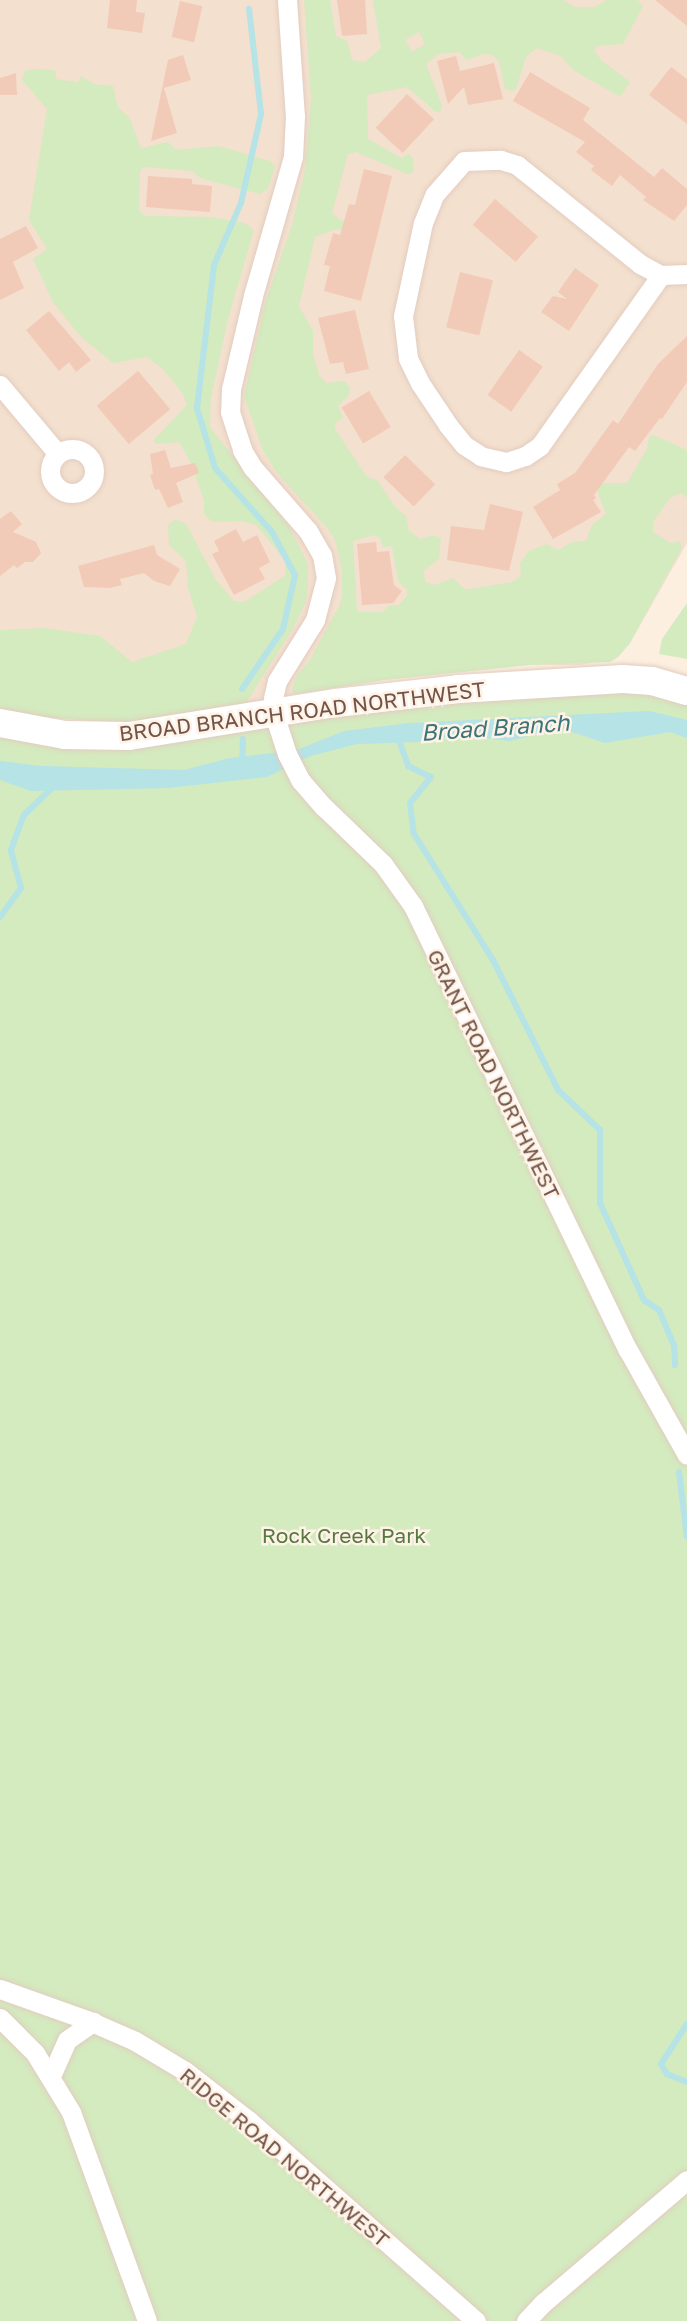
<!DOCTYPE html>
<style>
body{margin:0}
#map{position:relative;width:687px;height:2321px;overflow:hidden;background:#fcefe0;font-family:"Golos Text",sans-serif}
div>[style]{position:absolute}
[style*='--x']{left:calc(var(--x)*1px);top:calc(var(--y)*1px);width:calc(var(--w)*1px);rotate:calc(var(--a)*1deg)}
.residential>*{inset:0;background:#f4e0cf}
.green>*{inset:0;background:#d4eabf}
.water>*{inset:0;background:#b5e3e6}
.stream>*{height:6px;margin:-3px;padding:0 3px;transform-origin:3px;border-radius:3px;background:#b5e3e6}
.building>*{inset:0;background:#f2cab8;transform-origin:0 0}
.roads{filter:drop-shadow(0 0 2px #e2ccbf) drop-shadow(0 0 2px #e2ccbf)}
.minor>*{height:19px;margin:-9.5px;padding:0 9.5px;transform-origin:9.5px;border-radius:9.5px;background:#fff}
.minor>.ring{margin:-9.5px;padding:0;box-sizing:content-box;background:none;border:19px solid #fff;border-radius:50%}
.secondary>*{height:28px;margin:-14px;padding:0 14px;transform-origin:14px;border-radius:14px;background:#fff}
span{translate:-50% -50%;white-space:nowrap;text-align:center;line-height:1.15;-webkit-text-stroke:5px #fff3e7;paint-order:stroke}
.street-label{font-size:21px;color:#735347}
.park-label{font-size:21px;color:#55793f}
.water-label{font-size:23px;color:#3b7579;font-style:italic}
</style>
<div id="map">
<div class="residential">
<i style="clip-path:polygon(0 0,687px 0,687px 543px,630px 643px,618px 657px,581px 665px,529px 665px,384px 680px,296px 694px,236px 708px,0 709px)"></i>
</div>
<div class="green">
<i style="clip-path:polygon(evenodd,304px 0,330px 0,336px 36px,347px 41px,352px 60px,365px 62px,381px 48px,373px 0,563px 0,575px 7px,594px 7px,607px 0,638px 0,643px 6px,623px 44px,598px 46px,594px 50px,601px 60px,630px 82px,620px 97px,573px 70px,561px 56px,537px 48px,526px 57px,516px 89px,512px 91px,505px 89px,499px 62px,493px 55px,483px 54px,467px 60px,459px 52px,439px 54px,426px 64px,442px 106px,440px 112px,436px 112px,407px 87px,367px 95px,368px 139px,401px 158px,409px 154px,413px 159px,414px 169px,412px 174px,407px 174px,356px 152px,348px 154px,332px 213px,340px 220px,368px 227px,366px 236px,337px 229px,315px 237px,299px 306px,313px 331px,313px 354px,319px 375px,326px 383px,344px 381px,350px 388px,349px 395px,338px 406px,343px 418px,335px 423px,335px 429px,366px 476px,377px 480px,396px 508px,406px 516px,409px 531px,420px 539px,433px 535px,441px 539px,439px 559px,423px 571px,426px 582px,435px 585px,453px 578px,465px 589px,470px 589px,512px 582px,521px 576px,520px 563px,529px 551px,547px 544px,558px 550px,572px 542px,586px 541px,592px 525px,606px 514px,596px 487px,602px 483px,627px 483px,647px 449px,649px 437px,653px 435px,687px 450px,687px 498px,681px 493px,670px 498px,653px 522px,653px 532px,670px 543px,680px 541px,682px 548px,630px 643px,618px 657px,610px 662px,529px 665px,384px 680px,296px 694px,292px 691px,296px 677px,310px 660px,339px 606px,342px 596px,342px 571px,335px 540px,328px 529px,278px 474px,263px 451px,244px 396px,265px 303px,292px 225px,305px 170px,311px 99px,304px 0,419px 32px,425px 44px,412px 52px,405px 40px,419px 32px,304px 0,374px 535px,380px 538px,383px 547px,392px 546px,398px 581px,407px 590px,407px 596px,399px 605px,390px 605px,382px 612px,357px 612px,353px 541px,374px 535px)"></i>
<i style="clip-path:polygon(32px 69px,55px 70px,56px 79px,62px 80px,78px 82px,81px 76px,94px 84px,113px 86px,118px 108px,129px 117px,141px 148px,168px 142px,176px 150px,219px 146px,270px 161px,275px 166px,268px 189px,260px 194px,200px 178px,193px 171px,144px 167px,140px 171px,139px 211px,145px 216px,211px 217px,245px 223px,254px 230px,228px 319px,211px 398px,210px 427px,290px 528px,308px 564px,308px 584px,306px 602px,292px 630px,246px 703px,236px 708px,121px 723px,37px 717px,0 709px,0 630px,45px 628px,100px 636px,132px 662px,186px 644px,197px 617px,188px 588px,186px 561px,169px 545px,168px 525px,175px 519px,186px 524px,216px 580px,234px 601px,244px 602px,286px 575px,285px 560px,256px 525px,242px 521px,212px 522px,204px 514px,204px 500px,190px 461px,179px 442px,157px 444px,153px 441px,187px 405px,183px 394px,163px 369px,147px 357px,113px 363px,81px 337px,53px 302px,33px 259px,47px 249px,29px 220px,47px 109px,22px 80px,25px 71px)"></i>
<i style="clip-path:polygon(687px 603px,687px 659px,659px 654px,662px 639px)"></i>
<i style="clip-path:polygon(643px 691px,687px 704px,687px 2321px,0 2321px,0 730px,99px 748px,464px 695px)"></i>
</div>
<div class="water">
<i style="clip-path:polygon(649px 711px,687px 720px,687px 738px,670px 732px,605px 743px,560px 728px,510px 741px,458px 735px,417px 742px,357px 744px,310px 756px,267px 777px,168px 788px,31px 791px,0 780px,0 761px,41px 766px,184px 770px,230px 758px,297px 750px,344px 731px,410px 723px)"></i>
</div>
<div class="stream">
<i style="--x:242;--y:689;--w:73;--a:-55.7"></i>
<i style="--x:283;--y:629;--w:55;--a:-77.5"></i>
<i style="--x:295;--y:575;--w:49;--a:-118.1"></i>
<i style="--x:272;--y:532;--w:86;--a:-131.7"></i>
<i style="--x:215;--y:468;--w:63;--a:-106.7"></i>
<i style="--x:197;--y:408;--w:144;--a:-83.2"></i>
<i style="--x:214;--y:265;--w:68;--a:-66.5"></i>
<i style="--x:241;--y:203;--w:91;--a:-77.3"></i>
<i style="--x:261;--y:114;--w:106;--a:-96.5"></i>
<i style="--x:397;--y:735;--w:33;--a:70"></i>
<i style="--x:408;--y:766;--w:25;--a:26"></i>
<i style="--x:431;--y:777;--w:33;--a:129"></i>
<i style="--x:410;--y:803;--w:31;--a:83"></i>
<i style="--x:414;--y:834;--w:149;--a:57.9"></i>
<i style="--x:493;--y:960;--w:145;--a:63.4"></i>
<i style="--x:558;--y:1090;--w:58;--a:43.6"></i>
<i style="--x:600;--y:1130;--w:73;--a:90"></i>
<i style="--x:600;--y:1203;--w:107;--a:65.6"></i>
<i style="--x:644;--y:1300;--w:18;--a:34"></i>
<i style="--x:659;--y:1310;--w:38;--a:67"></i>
<i style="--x:674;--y:1345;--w:20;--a:87"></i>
<i style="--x:242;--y:765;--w:26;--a:-88"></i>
<i style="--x:0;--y:917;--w:36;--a:-54"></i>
<i style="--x:21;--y:888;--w:39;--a:-105"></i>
<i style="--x:11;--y:850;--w:37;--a:-70"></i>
<i style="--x:24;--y:815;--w:36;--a:-44"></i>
<i style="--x:50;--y:790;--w:7;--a:-98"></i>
<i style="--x:679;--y:1472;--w:65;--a:83"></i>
<i style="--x:687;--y:2024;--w:48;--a:123"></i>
<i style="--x:661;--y:2064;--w:12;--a:59"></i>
<i style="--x:667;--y:2074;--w:22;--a:22"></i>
</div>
<div class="building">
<i style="clip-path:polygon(110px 0,137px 0,136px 12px,145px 13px,142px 33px,107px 28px)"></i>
<i style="clip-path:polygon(337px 0,365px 0,367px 34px,342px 36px)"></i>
<i style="clip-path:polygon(655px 0,687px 0,687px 26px)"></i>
<i style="left:180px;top:1px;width:23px;height:37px;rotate:13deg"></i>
<i style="clip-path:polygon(183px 55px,191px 80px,164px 88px,177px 133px,151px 141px,168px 60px)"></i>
<i style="clip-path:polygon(456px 56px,460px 71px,494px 63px,503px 99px,468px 105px,464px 87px,448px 104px,437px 61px)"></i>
<i style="clip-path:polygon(671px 67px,687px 79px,687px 124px,649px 95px)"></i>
<i style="clip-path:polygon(530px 72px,590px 108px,583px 120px,654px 177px,662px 168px,687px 189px,687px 205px,674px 221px,643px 200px,646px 197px,620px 175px,612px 186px,591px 170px,594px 166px,576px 152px,585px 142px,513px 101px)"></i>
<i style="clip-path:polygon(16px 73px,17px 95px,0 95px,0 78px)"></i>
<i style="left:407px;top:94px;width:37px;height:46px;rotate:43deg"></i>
<i style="clip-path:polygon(364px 169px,392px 176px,361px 301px,324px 291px,330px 266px,324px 265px,333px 233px,340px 235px,349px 204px,355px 205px)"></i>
<i style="clip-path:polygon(148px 176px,192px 179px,192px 184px,212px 186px,210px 212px,146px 207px)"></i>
<i style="left:495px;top:199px;width:57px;height:34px;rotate:41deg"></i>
<i style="clip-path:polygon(26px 226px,38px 248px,13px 262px,24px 288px,0 300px,0 239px)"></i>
<i style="clip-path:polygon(575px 268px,599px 285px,569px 331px,541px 312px,553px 296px,567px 299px,558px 292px)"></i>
<i style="left:460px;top:272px;width:34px;height:57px;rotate:14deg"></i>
<i style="clip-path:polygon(355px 310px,369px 369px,346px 374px,343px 362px,330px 364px,318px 318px)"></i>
<i style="clip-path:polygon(49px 311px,91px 360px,76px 372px,69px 362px,59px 371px,26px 330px)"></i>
<i style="clip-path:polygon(687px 336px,687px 382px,662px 419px,660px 418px,635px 451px,629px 447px,594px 495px,596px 498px,593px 500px,601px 512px,553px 539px,533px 507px,560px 490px,557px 484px,575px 473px,613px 420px,618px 424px,658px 364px)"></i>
<i style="left:519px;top:350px;width:29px;height:55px;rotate:35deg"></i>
<i style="left:138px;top:371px;width:50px;height:54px;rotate:50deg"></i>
<i style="left:369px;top:391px;width:42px;height:32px;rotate:59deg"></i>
<i style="clip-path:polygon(165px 450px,171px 468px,195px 463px,199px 473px,176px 483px,183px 502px,168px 508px,159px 489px,155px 490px,150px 475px,153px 474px,150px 454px)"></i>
<i style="left:405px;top:455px;width:42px;height:31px;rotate:44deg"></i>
<i style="clip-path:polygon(490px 504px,523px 512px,509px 571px,447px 560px,451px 526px,484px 530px)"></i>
<i style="clip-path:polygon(11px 511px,22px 524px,13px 532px,36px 542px,41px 553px,33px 562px,25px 562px,17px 568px,14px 565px,0 576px,0 519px)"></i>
<i style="clip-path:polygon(236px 529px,243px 542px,257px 535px,270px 562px,259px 568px,265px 579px,234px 595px,212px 554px,219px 551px,214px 541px)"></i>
<i style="clip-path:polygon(376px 542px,377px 552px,389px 551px,394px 585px,402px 591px,393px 603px,362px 605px,357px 544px)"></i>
<i style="clip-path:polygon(154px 545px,157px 555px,180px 569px,170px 586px,154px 581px,144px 573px,120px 579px,122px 585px,110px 588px,84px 587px,78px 566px)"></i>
</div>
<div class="roads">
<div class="minor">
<i style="--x:287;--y:0;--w:116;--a:86.1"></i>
<i style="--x:295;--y:116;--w:41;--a:92.8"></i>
<i style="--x:293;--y:157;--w:145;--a:106.1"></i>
<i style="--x:253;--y:296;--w:96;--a:103.3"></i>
<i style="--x:231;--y:389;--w:23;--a:92"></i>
<i style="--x:230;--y:412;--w:40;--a:72"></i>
<i style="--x:242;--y:450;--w:21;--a:59"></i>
<i style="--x:253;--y:468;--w:84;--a:48.9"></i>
<i style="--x:308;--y:531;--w:28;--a:60"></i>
<i style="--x:322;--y:555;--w:23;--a:80"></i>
<i style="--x:326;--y:578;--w:43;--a:104.7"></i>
<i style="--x:315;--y:620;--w:72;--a:121.9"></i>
<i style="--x:277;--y:681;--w:18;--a:103"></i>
<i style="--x:273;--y:699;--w:15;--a:86"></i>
<i style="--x:274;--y:714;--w:42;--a:72"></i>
<i style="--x:287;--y:754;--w:30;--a:63"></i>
<i style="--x:301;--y:781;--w:35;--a:49"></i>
<i style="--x:324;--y:807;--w:82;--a:44"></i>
<i style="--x:383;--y:864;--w:52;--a:54.5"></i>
<i style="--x:413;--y:906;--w:493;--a:64.2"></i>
<i style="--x:628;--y:1350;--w:120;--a:60.7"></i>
<i style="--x:501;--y:160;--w:17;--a:17"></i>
<i style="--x:517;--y:165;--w:158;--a:38.8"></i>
<i style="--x:640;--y:264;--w:24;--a:28"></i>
<i style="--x:661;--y:275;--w:209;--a:125.3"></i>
<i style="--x:540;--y:446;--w:18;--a:146"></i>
<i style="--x:525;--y:456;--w:20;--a:162"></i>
<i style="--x:506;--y:462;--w:26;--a:-167"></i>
<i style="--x:481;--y:456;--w:20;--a:-147"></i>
<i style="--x:464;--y:445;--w:26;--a:-129"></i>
<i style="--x:448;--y:425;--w:50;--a:-123.7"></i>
<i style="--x:420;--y:383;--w:28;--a:-116"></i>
<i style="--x:408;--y:358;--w:42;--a:-96.8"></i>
<i style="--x:403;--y:316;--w:95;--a:-77.9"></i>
<i style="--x:423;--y:223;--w:31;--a:-68"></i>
<i style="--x:435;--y:194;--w:44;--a:-48.7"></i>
<i style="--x:464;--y:161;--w:37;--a:-2"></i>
<i style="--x:661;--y:275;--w:26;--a:-2"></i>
<i style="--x:0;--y:385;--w:90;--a:50"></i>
<i class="ring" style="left:50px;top:449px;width:25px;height:25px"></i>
<i style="--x:0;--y:1989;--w:92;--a:19.6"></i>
<i style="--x:87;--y:2020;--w:52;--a:23.6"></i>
<i style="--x:135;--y:2041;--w:58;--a:31"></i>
<i style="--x:185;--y:2071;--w:80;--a:37.9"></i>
<i style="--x:248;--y:2120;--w:304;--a:41.4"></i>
<i style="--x:0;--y:2018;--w:49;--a:45"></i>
<i style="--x:35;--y:2053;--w:69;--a:58.6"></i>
<i style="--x:71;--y:2112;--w:222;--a:70"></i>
<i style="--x:51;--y:2076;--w:39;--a:-66"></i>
<i style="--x:67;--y:2040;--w:32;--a:-35"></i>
<i style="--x:526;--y:2321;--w:25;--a:-47"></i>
<i style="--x:543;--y:2303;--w:189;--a:-40.5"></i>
</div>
<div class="secondary">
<i style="--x:0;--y:723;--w:66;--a:10.5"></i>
<i style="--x:65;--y:735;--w:64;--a:0.9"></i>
<i style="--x:129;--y:736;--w:210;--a:-9.1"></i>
<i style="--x:336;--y:703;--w:123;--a:-6.5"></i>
<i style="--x:458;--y:689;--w:165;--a:-3.5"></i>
<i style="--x:623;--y:679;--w:29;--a:4"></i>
<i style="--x:652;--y:681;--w:36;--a:16"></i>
</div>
</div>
<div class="street-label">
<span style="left:302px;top:711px;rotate:-7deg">BROAD BRANCH ROAD NORTHWEST</span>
<span style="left:494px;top:1074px;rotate:64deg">GRANT ROAD NORTHWEST</span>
<span style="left:285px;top:2157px;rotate:40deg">RIDGE ROAD NORTHWEST</span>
</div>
<div class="park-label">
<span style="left:344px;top:1535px">Rock Creek Park</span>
</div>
<div class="water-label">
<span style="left:495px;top:727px;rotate:-4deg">Broad Branch</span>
</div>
</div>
